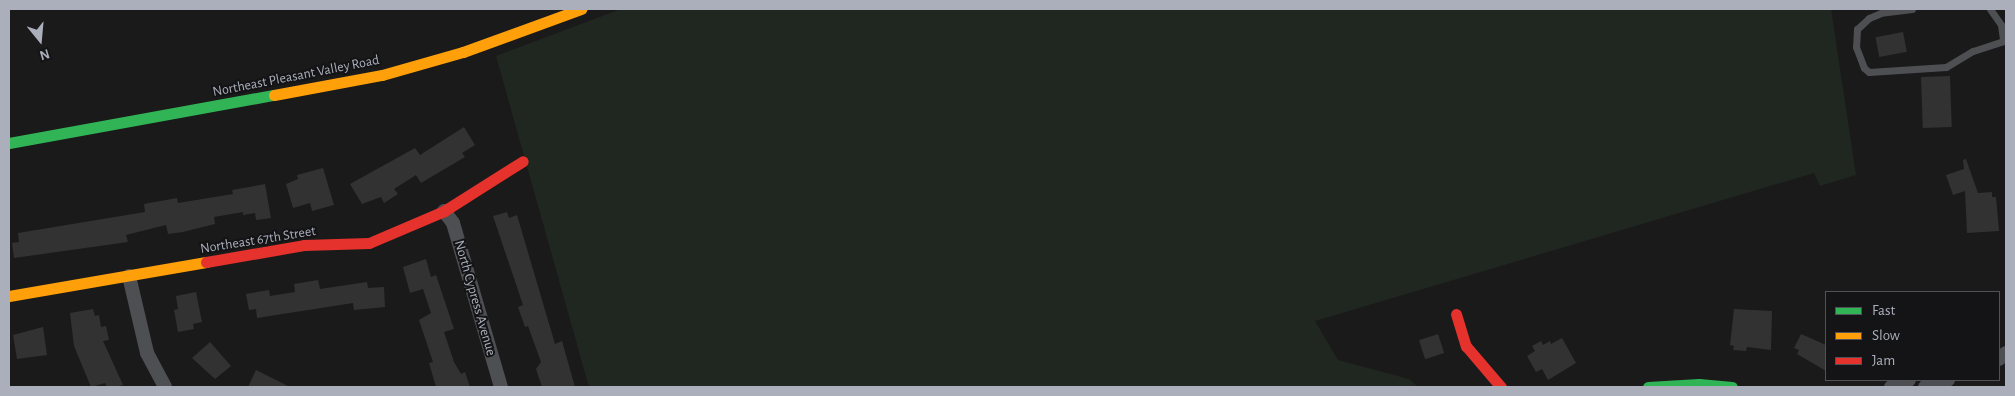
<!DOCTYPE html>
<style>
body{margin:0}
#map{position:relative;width:2015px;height:396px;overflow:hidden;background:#1a1a1a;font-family:"Alegreya Sans",sans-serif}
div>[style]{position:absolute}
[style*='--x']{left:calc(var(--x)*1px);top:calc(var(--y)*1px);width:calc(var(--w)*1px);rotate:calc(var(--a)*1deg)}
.green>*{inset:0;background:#202721}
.building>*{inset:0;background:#323232;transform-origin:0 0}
.lane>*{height:7px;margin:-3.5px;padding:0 3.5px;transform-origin:3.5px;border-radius:3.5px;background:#4e4f53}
.street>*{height:14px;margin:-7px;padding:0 7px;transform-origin:7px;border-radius:7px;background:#4e4f53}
.fast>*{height:11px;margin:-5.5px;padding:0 5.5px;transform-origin:5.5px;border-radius:5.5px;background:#30b455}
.slow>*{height:11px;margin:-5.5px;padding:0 5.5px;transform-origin:5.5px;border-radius:5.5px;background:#ff9f0a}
.jam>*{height:11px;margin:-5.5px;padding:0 5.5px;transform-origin:5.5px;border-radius:5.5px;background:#e5322d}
span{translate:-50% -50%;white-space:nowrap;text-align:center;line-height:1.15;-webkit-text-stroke:4px #141416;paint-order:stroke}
.street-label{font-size:14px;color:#abafbb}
.frame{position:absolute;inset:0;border:10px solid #abafbb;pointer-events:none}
.legend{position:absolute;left:1825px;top:291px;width:175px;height:90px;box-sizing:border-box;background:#141416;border:1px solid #505258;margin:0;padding:6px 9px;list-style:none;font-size:15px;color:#abafbb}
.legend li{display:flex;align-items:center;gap:10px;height:25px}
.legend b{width:25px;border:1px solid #505258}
.north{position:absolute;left:15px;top:15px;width:50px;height:50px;-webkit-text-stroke:4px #141416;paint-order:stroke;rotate:163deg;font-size:14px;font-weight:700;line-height:20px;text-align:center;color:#abafbb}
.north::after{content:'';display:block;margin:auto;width:18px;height:22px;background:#abafbb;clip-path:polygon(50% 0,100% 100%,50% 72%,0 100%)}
</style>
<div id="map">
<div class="green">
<i style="clip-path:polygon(621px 9px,1831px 9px,1856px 175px,1820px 186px,1814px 173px,1315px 321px,1338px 360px,1409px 379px,1418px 387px,589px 387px,496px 56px)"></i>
</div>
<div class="building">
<i style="left:1903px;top:32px;width:20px;height:28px;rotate:79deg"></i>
<i style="left:1950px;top:76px;width:51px;height:29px;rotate:88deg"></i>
<i style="clip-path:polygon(464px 127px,475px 145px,462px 153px,465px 157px,421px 183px,416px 175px,394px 189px,398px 194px,384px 203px,381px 197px,362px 204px,350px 184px,415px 148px,420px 155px)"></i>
<i style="clip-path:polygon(1966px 159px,1978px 193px,1992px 192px,1992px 197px,1996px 197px,1999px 231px,1967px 233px,1965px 191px,1953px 195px,1946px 175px,1964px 169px,1963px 160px)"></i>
<i style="clip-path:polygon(323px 168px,334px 205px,312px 211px,310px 203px,293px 208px,286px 184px,298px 179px,297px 175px)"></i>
<i style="clip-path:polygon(265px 184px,271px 218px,256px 220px,255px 213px,243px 215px,243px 212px,214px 217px,215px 224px,183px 232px,168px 234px,166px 225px,126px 235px,128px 242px,14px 258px,12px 243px,19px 242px,18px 233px,145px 212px,144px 204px,177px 198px,178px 203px,233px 194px,232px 190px)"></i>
<i style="clip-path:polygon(507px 212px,509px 218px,517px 215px,555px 344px,562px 341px,575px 387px,542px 387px,536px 369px,541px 362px,528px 326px,525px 327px,518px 307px,523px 305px,493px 216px)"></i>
<i style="clip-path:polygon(426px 259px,431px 277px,436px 275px,454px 329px,444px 332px,454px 362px,461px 374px,465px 372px,470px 387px,436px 387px,429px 363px,433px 362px,419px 320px,431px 313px,423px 289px,410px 293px,403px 267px)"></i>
<i style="clip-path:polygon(318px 280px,320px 289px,367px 282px,368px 288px,384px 287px,385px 307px,354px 310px,353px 303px,257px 318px,256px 309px,249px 310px,246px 294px,269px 290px,270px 296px,295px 292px,294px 284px)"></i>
<i style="clip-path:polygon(196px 292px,202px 322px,193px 324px,194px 329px,178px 332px,174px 310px,178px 309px,176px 296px)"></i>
<i style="clip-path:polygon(93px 309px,95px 316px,99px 315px,101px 327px,106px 326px,109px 340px,103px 341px,123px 385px,116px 387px,107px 387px,105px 383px,91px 387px,74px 346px,70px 313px)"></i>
<i style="clip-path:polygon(1734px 309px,1772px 311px,1771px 350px,1747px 347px,1746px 351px,1733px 350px,1734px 346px,1730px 345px)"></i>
<i style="clip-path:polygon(43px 327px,47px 355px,17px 359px,13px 335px)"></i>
<i style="left:1438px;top:334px;width:20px;height:20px;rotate:72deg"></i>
<i style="clip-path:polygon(1801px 334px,1826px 345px,1826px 371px,1797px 354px,1799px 350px,1794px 348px)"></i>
<i style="clip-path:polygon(1562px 338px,1576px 363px,1548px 380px,1542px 369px,1536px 372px,1527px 356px,1535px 351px,1532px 346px,1541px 341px,1543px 345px,1550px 341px,1551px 344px)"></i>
<i style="clip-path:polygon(210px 342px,231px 366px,215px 379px,192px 358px)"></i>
<i style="clip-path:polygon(256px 370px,290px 387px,248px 387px)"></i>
</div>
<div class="lane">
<i style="--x:1912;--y:9;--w:31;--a:173"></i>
<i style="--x:1881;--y:13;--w:13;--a:157"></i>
<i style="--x:1869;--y:18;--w:16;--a:137"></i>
<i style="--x:1857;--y:29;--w:18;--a:93"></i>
<i style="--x:1856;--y:47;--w:22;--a:69"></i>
<i style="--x:1864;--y:68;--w:6;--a:39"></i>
<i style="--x:1869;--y:72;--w:77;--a:-3.7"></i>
<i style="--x:1946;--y:67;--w:31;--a:-31"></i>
<i style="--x:1973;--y:51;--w:35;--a:-18"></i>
<i style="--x:1990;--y:9;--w:19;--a:55"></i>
<i style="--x:2001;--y:25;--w:15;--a:82"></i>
</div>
<div class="street">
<i style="--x:444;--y:211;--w:15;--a:53"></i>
<i style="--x:453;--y:223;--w:171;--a:73.7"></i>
<i style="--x:129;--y:276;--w:79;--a:76.8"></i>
<i style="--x:147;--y:353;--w:38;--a:62"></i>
<i style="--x:1999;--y:359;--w:9;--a:-41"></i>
<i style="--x:1891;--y:387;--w:19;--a:-21"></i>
<i style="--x:1925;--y:387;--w:24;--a:-17"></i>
</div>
<div class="fast">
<i style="--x:9;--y:143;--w:269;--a:-10.3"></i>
<i style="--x:1648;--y:387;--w:51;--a:-3.4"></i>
<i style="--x:1699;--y:384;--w:33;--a:5"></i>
</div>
<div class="slow">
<i style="--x:274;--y:95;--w:110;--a:-10.5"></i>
<i style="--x:382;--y:75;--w:84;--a:-15.9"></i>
<i style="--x:463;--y:52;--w:126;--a:-20"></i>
<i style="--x:9;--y:296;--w:200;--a:-9.8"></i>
</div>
<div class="jam">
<i style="--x:206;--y:262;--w:99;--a:-9.8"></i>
<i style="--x:304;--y:245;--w:65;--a:-1.8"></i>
<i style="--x:369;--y:243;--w:82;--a:-23.1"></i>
<i style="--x:444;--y:211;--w:93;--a:-32.3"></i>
<i style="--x:1456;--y:314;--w:34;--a:73"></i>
<i style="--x:1466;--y:346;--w:54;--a:49.5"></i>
</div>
<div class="street-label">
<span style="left:296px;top:76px;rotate:-11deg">Northeast Pleasant Valley Road</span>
<span style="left:258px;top:240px;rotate:-9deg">Northeast 67th Street</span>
<span style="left:475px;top:298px;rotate:74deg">North Cypress Avenue</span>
</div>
<div class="frame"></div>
<ul class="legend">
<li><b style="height:6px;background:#30b455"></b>Fast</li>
<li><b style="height:6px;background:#ff9f0a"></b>Slow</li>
<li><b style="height:6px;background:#e5322d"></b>Jam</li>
</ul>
<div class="north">N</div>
</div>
